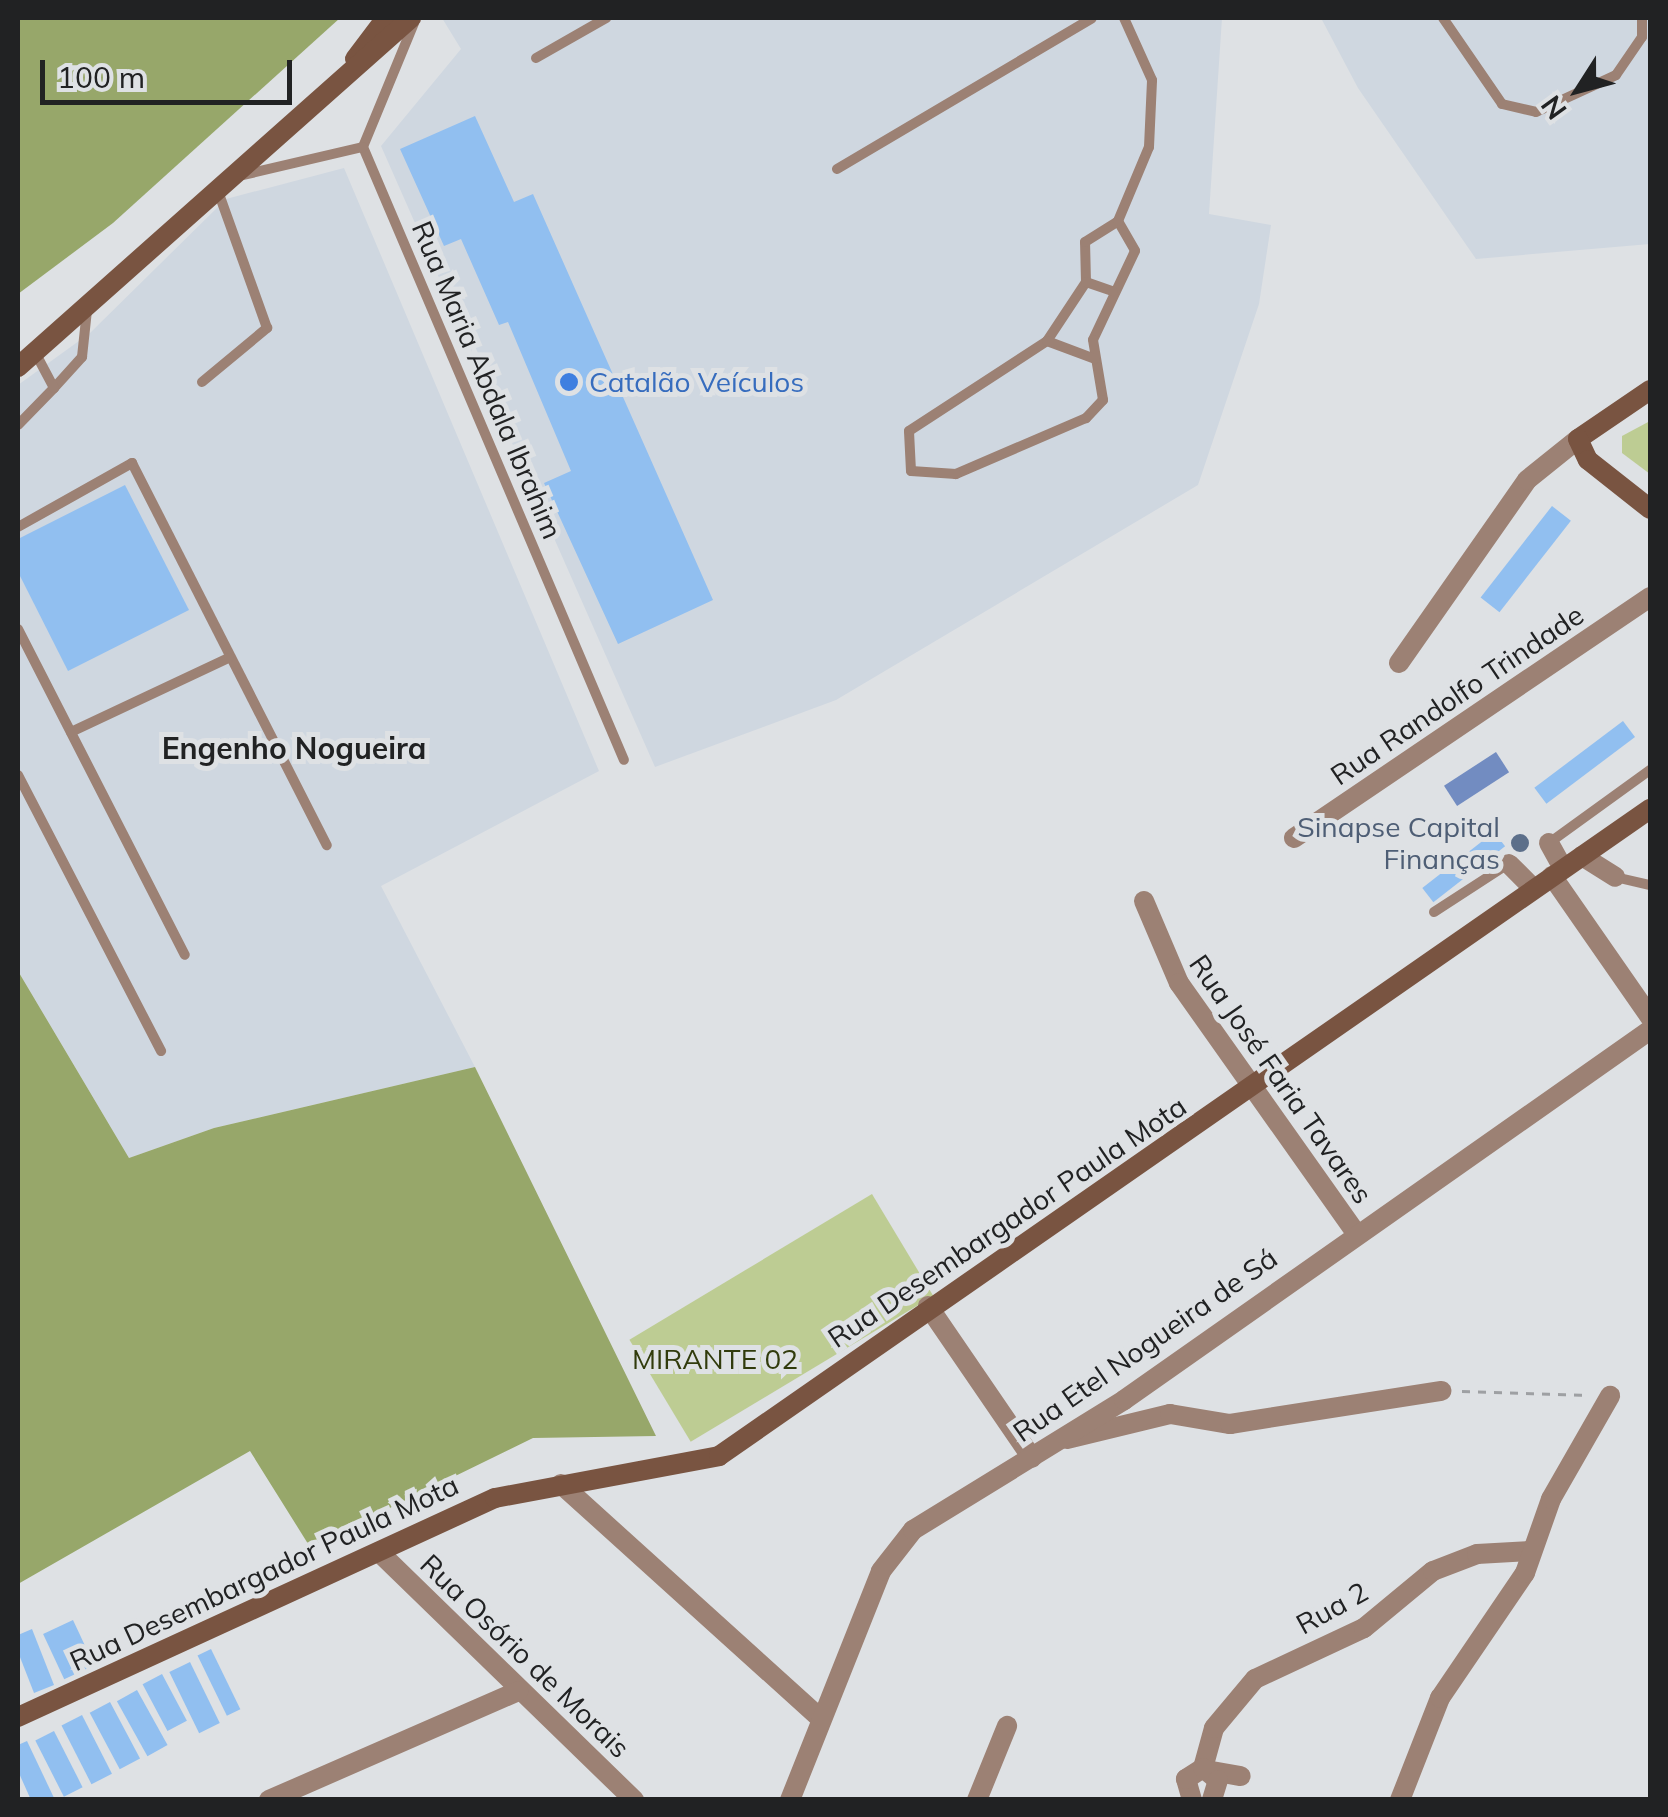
<!DOCTYPE html>
<meta charset="utf-8">
<style>
body{margin:0}
#map{position:relative;width:1668px;height:1817px;overflow:hidden;background:#dee1e4;font-family:Mulish,sans-serif}
div>[style]{position:absolute}
[style*='--x']{left:calc(var(--x)*1px);top:calc(var(--y)*1px);width:calc(var(--w)*1px);rotate:calc(var(--a)*1deg)}
.built>*{inset:0;background:#cfd7e0}
.green>*{inset:0;background:#bdcc93;transform-origin:0 0}
.forest>*{inset:0;background:#97a76a}
.water>*{inset:0;background:#728cc1;transform-origin:0 0}
.building>*{inset:0;background:#91bff0;transform-origin:0 0}
.path>*{height:2.5px;margin-top:-1.25px;transform-origin:0;background:repeating-linear-gradient(90deg,#9ea0a3 0 8px,transparent 0 16px)}
.lane>*{height:10px;margin:-5px;padding:0 5px;transform-origin:5px;border-radius:5px;background:#9c8174}
.street>*{height:20px;margin:-10px;padding:0 10px;transform-origin:10px;border-radius:10px;background:#9c8174}
.secondary>*{height:20px;margin:-10px;padding:0 10px;transform-origin:10px;border-radius:10px;background:#795441}
.dots>*{width:28px;height:28px;translate:-50% -50%;box-sizing:border-box;border:5px solid #dee1e4;border-radius:50%}
span{translate:-50% -50%;white-space:nowrap;text-align:center;line-height:1.15;-webkit-text-stroke:10px #dee1e4;paint-order:stroke}
.street-label{font-size:28px;color:#212223}
.shop-label{font-size:28px;color:#366cbe}
.left{translate:0 -50%;text-align:left}
.service-label{font-size:28px;color:#4e5e75}
.right{translate:-100% -50%;text-align:right}
.park-label{font-size:28px;color:#313b0c}
.neighbourhood-label{font-size:30px;color:#212223;font-weight:700}
.frame{position:absolute;inset:0;border:20px solid #212223;pointer-events:none}
.north{position:absolute;left:1528px;top:40px;width:100px;height:100px;-webkit-text-stroke:8px #dee1e4;paint-order:stroke;rotate:234deg;font-size:28px;font-weight:700;line-height:40px;text-align:center;color:#212223}
.north::after{content:'';display:block;margin:auto;width:35px;height:45px;background:#212223;clip-path:polygon(50% 0,100% 100%,50% 72%,0 100%)}
.scale{position:absolute;left:40px;top:60px;width:252px;height:45px;box-sizing:border-box;border:5px solid #212223;border-top:0;padding-left:12px;font-size:30px;line-height:35px;white-space:nowrap;color:#212223;-webkit-text-stroke:8px #dee1e4;paint-order:stroke}
</style>
<div id="map">
<div class="built">
<i style="clip-path:polygon(442px 18px,1222px 18px,1209px 214px,1271px 225px,1259px 304px,1198px 485px,836px 700px,655px 767px,381px 146px,461px 49px)"></i>
<i style="clip-path:polygon(1321px 18px,1650px 18px,1650px 244px,1476px 259px,1358px 88px)"></i>
<i style="clip-path:polygon(344px 168px,599px 771px,381px 886px,475px 1067px,214px 1128px,129px 1158px,18px 971px,18px 385px,90px 333px,226px 199px)"></i>
</div>
<div class="green">
<i style="clip-path:polygon(1650px 421px,1650px 474px,1622px 453px,1622px 436px)"></i>
<i style="left:872px;top:1194px;width:119px;height:283px;rotate:59deg"></i>
</div>
<div class="forest">
<i style="clip-path:polygon(18px 18px,340px 18px,113px 223px,18px 294px)"></i>
<i style="clip-path:polygon(18px 971px,129px 1158px,214px 1128px,475px 1067px,656px 1436px,533px 1438px,310px 1547px,250px 1451px,18px 1584px)"></i>
</div>
<div class="water">
<i style="left:1496px;top:752px;width:24px;height:62px;rotate:57deg"></i>
</div>
<div class="building">
<i style="clip-path:polygon(475px 116px,514px 202px,533px 194px,713px 600px,618px 644px,544px 483px,571px 471px,508px 322px,499px 325px,461px 239px,444px 246px,400px 149px)"></i>
<i style="clip-path:polygon(125px 485px,189px 610px,68px 671px,18px 572px,18px 539px)"></i>
<i style="left:1552px;top:506px;width:24px;height:116px;rotate:38deg"></i>
<i style="left:1623px;top:721px;width:20px;height:111px;rotate:53deg"></i>
<i style="left:1494px;top:832px;width:18px;height:91px;rotate:52deg"></i>
<i style="left:73px;top:1620px;width:50px;height:33px;rotate:65deg"></i>
<i style="clip-path:polygon(32px 1629px,54px 1685px,34px 1693px,18px 1652px,18px 1635px)"></i>
<i style="left:211px;top:1649px;width:67px;height:15px;rotate:64deg"></i>
<i style="left:190px;top:1662px;width:68px;height:23px;rotate:64deg"></i>
<i style="left:162px;top:1674px;width:53px;height:22px;rotate:62deg"></i>
<i style="left:137px;top:1690px;width:63px;height:23px;rotate:61deg"></i>
<i style="left:110px;top:1702px;width:64px;height:23px;rotate:62deg"></i>
<i style="left:82px;top:1715px;width:66px;height:23px;rotate:63deg"></i>
<i style="left:54px;top:1731px;width:63px;height:21px;rotate:63deg"></i>
<i style="clip-path:polygon(27px 1741px,55px 1800px,31px 1800px,18px 1771px,18px 1745px)"></i>
</div>
<div class="path">
<i style="--x:1462;--y:1391;--w:127;--a:1.8"></i>
</div>
<div class="lane">
<i style="--x:1443;--y:18;--w:104;--a:55.5"></i>
<i style="--x:1502;--y:104;--w:35;--a:13"></i>
<i style="--x:1536;--y:112;--w:88;--a:-24.8"></i>
<i style="--x:1616;--y:75;--w:46;--a:-55.6"></i>
<i style="--x:1642;--y:37;--w:19;--a:-90"></i>
<i style="--x:414;--y:23;--w:134;--a:112.4"></i>
<i style="--x:363;--y:147;--w:666;--a:66.94"></i>
<i style="--x:536;--y:58;--w:81;--a:-29.7"></i>
<i style="--x:837;--y:169;--w:296;--a:-30.6"></i>
<i style="--x:239;--y:176;--w:127;--a:-13.2"></i>
<i style="--x:1118;--y:221;--w:34;--a:60"></i>
<i style="--x:1135;--y:251;--w:98;--a:115.3"></i>
<i style="--x:1093;--y:340;--w:61;--a:80.5"></i>
<i style="--x:1103;--y:400;--w:25;--a:133"></i>
<i style="--x:1086;--y:418;--w:142;--a:156.7"></i>
<i style="--x:956;--y:474;--w:45;--a:-176.2"></i>
<i style="--x:911;--y:471;--w:40;--a:-92.9"></i>
<i style="--x:909;--y:431;--w:165;--a:-33.1"></i>
<i style="--x:1047;--y:341;--w:71;--a:-56.5"></i>
<i style="--x:1086;--y:282;--w:40;--a:-91.4"></i>
<i style="--x:1085;--y:242;--w:39;--a:-32"></i>
<i style="--x:1118;--y:221;--w:80;--a:-67.3"></i>
<i style="--x:1149;--y:147;--w:67;--a:-87.4"></i>
<i style="--x:1152;--y:80;--w:68;--a:-114.3"></i>
<i style="--x:1086;--y:282;--w:28;--a:19"></i>
<i style="--x:1047;--y:341;--w:51;--a:20.6"></i>
<i style="--x:202;--y:382;--w:85;--a:-39.7"></i>
<i style="--x:267;--y:328;--w:145;--a:-109.7"></i>
<i style="--x:54;--y:388;--w:42;--a:-47.9"></i>
<i style="--x:82;--y:357;--w:47;--a:-83.9"></i>
<i style="--x:18;--y:425;--w:52;--a:-45.8"></i>
<i style="--x:54;--y:388;--w:38;--a:-118"></i>
<i style="--x:18;--y:527;--w:131;--a:-29.3"></i>
<i style="--x:132;--y:463;--w:429;--a:63"></i>
<i style="--x:18;--y:629;--w:366;--a:62.9"></i>
<i style="--x:71;--y:732;--w:174;--a:-25.2"></i>
<i style="--x:18;--y:775;--w:311;--a:62.6"></i>
<i style="--x:1549;--y:843;--w:125;--a:-35.9"></i>
<i style="--x:1615;--y:877;--w:36;--a:13"></i>
<i style="--x:1434;--y:912;--w:88;--a:-33"></i>
</div>
<div class="street">
<i style="--x:1399;--y:663;--w:223;--a:-55"></i>
<i style="--x:1527;--y:480;--w:65;--a:-38.8"></i>
<i style="--x:1294;--y:838;--w:430;--a:-34.1"></i>
<i style="--x:1549;--y:843;--w:29;--a:61"></i>
<i style="--x:1582;--y:856;--w:39;--a:32"></i>
<i style="--x:1509;--y:864;--w:35;--a:45"></i>
<i style="--x:1552;--y:876;--w:172;--a:55.2"></i>
<i style="--x:1144;--y:901;--w:89;--a:66.9"></i>
<i style="--x:1179;--y:983;--w:305;--a:54.7"></i>
<i style="--x:928;--y:1306;--w:184;--a:55.6"></i>
<i style="--x:1067;--y:1439;--w:106;--a:-13.6"></i>
<i style="--x:1170;--y:1414;--w:61;--a:9.5"></i>
<i style="--x:1230;--y:1424;--w:214;--a:-8.9"></i>
<i style="--x:561;--y:1484;--w:348;--a:42.1"></i>
<i style="--x:379;--y:1552;--w:356;--a:44.2"></i>
<i style="--x:1203;--y:1768;--w:41;--a:-74.6"></i>
<i style="--x:1214;--y:1728;--w:64;--a:-50.1"></i>
<i style="--x:1255;--y:1679;--w:120;--a:-25.1"></i>
<i style="--x:1364;--y:1628;--w:89;--a:-39.6"></i>
<i style="--x:1433;--y:1571;--w:47;--a:-21.1"></i>
<i style="--x:1477;--y:1554;--w:53;--a:-3.2"></i>
<i style="--x:1212;--y:1771;--w:29;--a:10"></i>
<i style="--x:269;--y:1800;--w:272;--a:-23.6"></i>
<i style="--x:790;--y:1800;--w:246;--a:-68.3"></i>
<i style="--x:881;--y:1571;--w:52;--a:-52"></i>
<i style="--x:913;--y:1530;--w:248;--a:-31.6"></i>
<i style="--x:1124;--y:1400;--w:643;--a:-35.12"></i>
<i style="--x:977;--y:1800;--w:80;--a:-67.9"></i>
<i style="--x:1192;--y:1800;--w:22;--a:-106"></i>
<i style="--x:1186;--y:1779;--w:20;--a:-33"></i>
<i style="--x:1203;--y:1768;--w:19;--a:39"></i>
<i style="--x:1218;--y:1780;--w:21;--a:107"></i>
<i style="--x:1400;--y:1800;--w:110;--a:-68.6"></i>
<i style="--x:1440;--y:1698;--w:151;--a:-55.8"></i>
<i style="--x:1525;--y:1573;--w:78;--a:-70.6"></i>
<i style="--x:1551;--y:1499;--w:119;--a:-60.2"></i>
</div>
<div class="secondary">
<i style="--x:355;--y:59;--w:51;--a:-52.9"></i>
<i style="--x:18;--y:367;--w:526;--a:-41.61"></i>
<i style="--x:1650;--y:390;--w:87;--a:145.8"></i>
<i style="--x:1578;--y:439;--w:23;--a:65"></i>
<i style="--x:1588;--y:460;--w:79;--a:38.3"></i>
<i style="--x:18;--y:1717;--w:525;--a:-24.66"></i>
<i style="--x:495;--y:1498;--w:228;--a:-10.6"></i>
<i style="--x:719;--y:1456;--w:1134;--a:-34.8"></i>
</div>
<div class="dots">
<i style="left:569px;top:382px;background:#3f7fe0"></i>
<i style="left:1520px;top:843px;background:#5c6f8a"></i>
</div>
<div class="street-label">
<span style="left:487px;top:380px;rotate:67deg">Rua Maria Abdala Ibrahim</span>
<span style="left:1457px;top:695px;rotate:-34deg">Rua Randolfo Trindade</span>
<span style="left:1281px;top:1079px;rotate:55deg">Rua José Faria Tavares</span>
<span style="left:1007px;top:1222px;rotate:-34deg">Rua Desembargador Paula Mota</span>
<span style="left:1145px;top:1345px;rotate:-35deg">Rua Etel Nogueira de Sá</span>
<span style="left:264px;top:1573px;rotate:-25deg">Rua Desembargador Paula Mota</span>
<span style="left:1332px;top:1608px;rotate:-29deg">Rua 2</span>
<span style="left:525px;top:1656px;rotate:44deg">Rua Osório de Morais</span>
</div>
<div class="shop-label">
<span class="left" style="left:589px;top:382px">Catalão Veículos</span>
</div>
<div class="service-label">
<span class="right" style="left:1500px;top:843px">Sinapse Capital<br>Finanças</span>
</div>
<div class="park-label">
<span style="left:715px;top:1359px">MIRANTE 02</span>
</div>
<div class="neighbourhood-label">
<span style="left:294px;top:748px">Engenho Nogueira</span>
</div>
<div class="frame"></div>
<div class="north">N</div>
<div class="scale">100 m</div>
</div>
